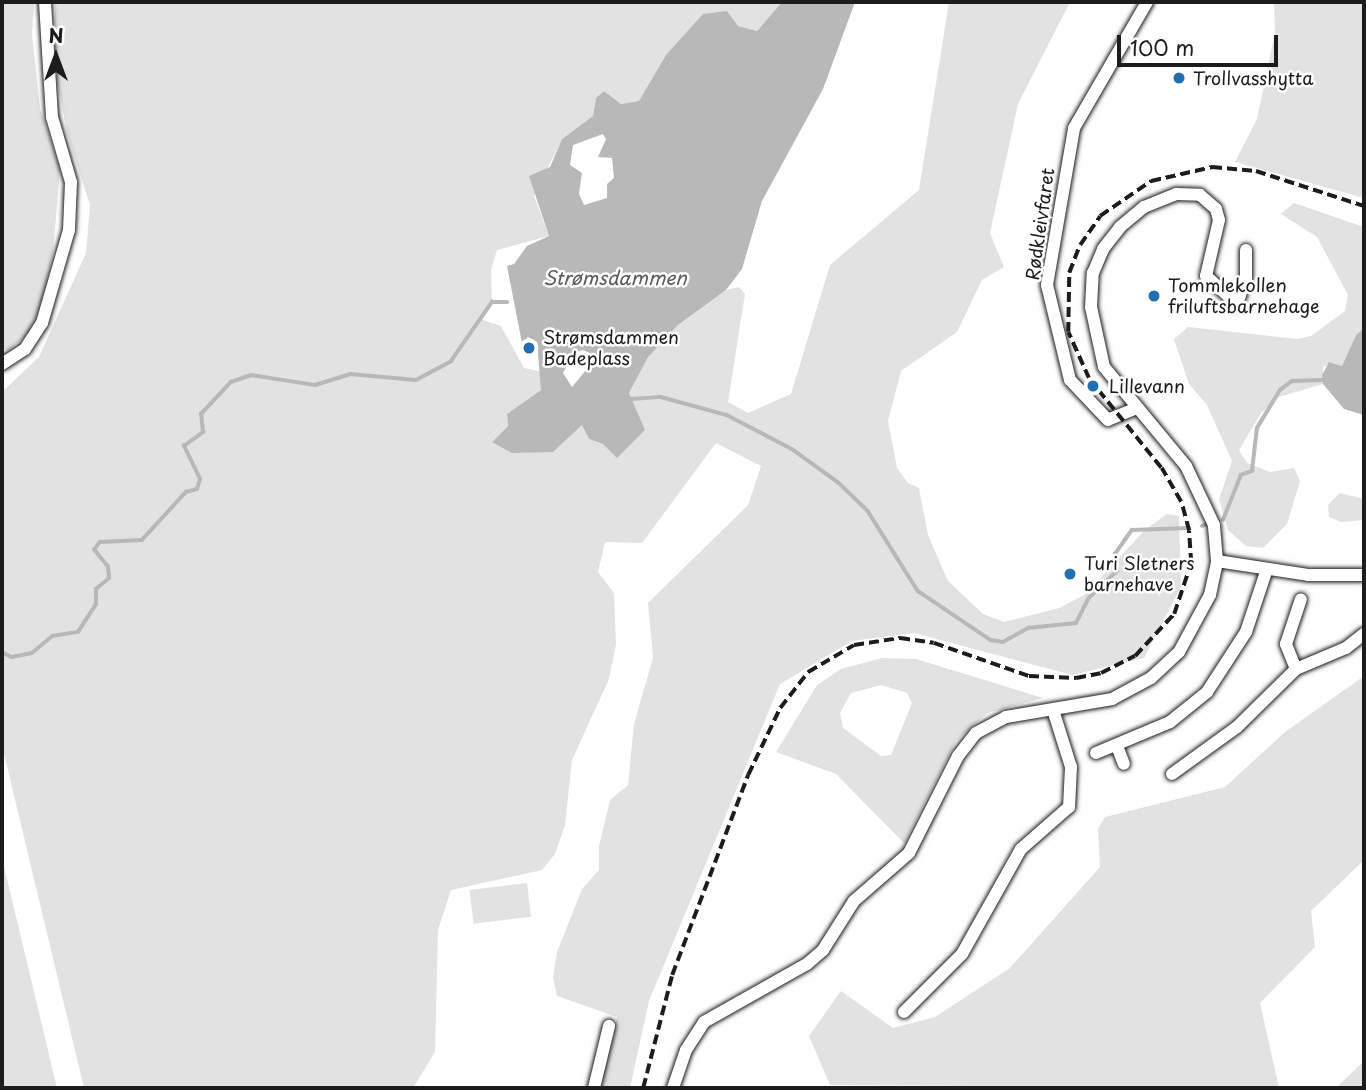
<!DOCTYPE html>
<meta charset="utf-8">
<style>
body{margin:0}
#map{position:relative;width:1366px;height:1090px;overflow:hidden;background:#fff;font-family:"Playpen Sans",sans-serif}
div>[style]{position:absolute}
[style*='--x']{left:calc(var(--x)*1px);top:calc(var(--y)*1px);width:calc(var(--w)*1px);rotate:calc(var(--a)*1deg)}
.green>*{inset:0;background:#e2e2e2;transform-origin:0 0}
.water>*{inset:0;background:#b8b8b8}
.stream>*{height:3.5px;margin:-1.75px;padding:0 1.75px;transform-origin:1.75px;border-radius:1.75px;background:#b8b8b8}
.roads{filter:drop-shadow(0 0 2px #1c1c1c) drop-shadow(0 0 2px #1c1c1c)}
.minor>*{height:12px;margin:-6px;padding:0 6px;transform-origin:6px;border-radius:6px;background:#fff}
.rail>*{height:3.5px;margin-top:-1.75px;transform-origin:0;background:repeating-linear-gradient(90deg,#1c1c1c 0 10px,transparent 0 15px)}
.dots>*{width:19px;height:19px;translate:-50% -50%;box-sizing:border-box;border:4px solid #fff;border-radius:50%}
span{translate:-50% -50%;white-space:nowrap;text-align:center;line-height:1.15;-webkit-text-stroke:5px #fff;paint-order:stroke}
.poi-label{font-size:18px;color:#1c1c1c}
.left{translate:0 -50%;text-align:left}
.street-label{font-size:18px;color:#1c1c1c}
.water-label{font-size:19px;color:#5a5a5a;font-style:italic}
.frame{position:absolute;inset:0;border:4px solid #1c1c1c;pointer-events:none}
.north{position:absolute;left:21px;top:21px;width:70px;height:70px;-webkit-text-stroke:5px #fff;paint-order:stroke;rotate:0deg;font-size:19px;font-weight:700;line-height:28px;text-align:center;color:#1c1c1c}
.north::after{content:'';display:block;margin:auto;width:24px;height:32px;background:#1c1c1c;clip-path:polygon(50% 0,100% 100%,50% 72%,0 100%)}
.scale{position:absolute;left:1117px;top:35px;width:161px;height:32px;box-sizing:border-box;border:4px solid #1c1c1c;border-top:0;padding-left:9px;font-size:21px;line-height:24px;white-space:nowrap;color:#1c1c1c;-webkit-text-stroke:5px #fff;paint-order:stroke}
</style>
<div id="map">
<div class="green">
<i style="clip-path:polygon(2px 2px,34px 2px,32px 34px,40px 108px,60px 169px,53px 252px,42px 303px,28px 334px,8px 350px,2px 349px)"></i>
<i style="clip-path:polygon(55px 2px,782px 2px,757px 31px,738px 26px,650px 83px,639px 101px,621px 104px,604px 91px,596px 98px,593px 116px,562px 139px,534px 196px,549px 236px,497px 250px,491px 270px,492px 302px,480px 319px,501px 326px,524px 368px,542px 372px,541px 390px,507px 414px,508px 426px,492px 442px,582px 424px,589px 439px,603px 444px,645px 431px,629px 393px,647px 357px,678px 325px,726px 290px,739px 287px,745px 294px,728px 402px,748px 413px,791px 394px,830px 265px,919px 190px,949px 2px,1070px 2px,1018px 104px,990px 233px,1004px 267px,982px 280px,957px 332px,901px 371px,888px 421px,897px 468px,908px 483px,919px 488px,928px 535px,948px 581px,983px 614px,1004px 622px,1059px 608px,1084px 595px,1146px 529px,1167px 514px,1179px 516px,1181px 587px,1144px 658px,1072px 675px,914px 633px,852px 641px,780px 684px,649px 1001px,630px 1088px,598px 1088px,617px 1017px,557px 996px,553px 977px,557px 952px,582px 889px,599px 870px,599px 846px,610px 800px,628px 785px,634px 724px,653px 658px,648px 603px,748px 505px,761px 466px,716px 443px,642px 543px,605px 542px,598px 572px,614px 593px,616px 644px,609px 679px,572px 760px,565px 825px,555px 854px,542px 870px,451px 890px,438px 930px,435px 1052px,413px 1088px,84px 1088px,2px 745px,2px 392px,39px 357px,86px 253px,90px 205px,67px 133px,55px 69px)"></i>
<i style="clip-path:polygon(1274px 2px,1364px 2px,1364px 198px,1235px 162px,1257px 119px,1275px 33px)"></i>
<i style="clip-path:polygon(1294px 203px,1364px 227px,1364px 328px,1356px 335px,1342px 366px,1332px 363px,1323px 367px,1323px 384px,1279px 397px,1261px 413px,1239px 450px,1247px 463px,1270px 472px,1294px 468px,1300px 481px,1287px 524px,1263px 548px,1246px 546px,1228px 530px,1219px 499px,1232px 461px,1207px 405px,1189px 384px,1174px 339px,1188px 327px,1297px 339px,1311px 336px,1345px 311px,1348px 295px,1317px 237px,1281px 214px)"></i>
<i style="clip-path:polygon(1340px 493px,1364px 499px,1364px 520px,1341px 522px,1329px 517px,1328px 505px)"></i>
<i style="clip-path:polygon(evenodd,882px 658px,916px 659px,1043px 698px,987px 713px,956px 741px,904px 843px,836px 774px,776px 752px,817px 685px,841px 669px,882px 658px,881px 685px,907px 693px,912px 703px,891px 755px,881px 756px,843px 728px,840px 713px,851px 693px,881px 685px)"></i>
<i style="clip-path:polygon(1364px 676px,1364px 860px,1311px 911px,1315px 947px,1260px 1003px,1279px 1088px,830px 1085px,809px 1036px,841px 991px,893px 1028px,935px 1017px,1010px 968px,1100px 867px,1098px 829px,1105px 817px,1225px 787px,1285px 732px)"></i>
<i style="clip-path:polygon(2px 858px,57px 1088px,2px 1088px)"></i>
<i style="left:527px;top:883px;width:34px;height:58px;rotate:83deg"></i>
<i style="clip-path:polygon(1364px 1061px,1364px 1088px,1336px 1088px)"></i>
</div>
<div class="water">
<i style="clip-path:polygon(evenodd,782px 2px,855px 2px,823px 89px,762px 201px,742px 269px,726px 290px,678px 325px,648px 357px,629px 393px,645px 430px,617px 458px,603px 444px,589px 439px,582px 425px,553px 452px,512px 453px,492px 442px,508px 426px,507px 414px,541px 390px,537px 342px,528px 337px,522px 343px,507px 266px,514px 264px,527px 246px,549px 236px,529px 176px,550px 167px,562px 139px,593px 116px,596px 98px,604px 91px,621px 104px,639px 101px,666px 55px,703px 14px,727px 11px,738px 26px,757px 31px,782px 2px,603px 134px,606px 139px,598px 157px,612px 158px,614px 178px,607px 184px,607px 198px,584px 205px,579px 194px,582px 173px,570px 165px,573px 145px,603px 134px,782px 2px,583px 350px,590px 353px,592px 363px,572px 387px,563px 373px,574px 353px,583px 350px)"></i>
<i style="clip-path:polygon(1364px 328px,1364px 415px,1344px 409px,1323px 384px,1322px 375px,1329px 362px,1342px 366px,1356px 335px)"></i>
</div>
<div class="stream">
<i style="--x:631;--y:399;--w:30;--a:-4"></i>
<i style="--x:661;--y:397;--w:68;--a:15.3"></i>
<i style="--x:727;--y:415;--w:73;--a:27.6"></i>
<i style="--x:792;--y:449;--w:57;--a:35.7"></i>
<i style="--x:838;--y:482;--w:42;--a:44"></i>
<i style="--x:868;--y:511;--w:94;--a:58"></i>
<i style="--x:918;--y:591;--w:88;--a:33.9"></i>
<i style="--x:991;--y:640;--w:12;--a:9"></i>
<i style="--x:1003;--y:642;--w:29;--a:-29"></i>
<i style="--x:1028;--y:628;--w:48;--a:-5.9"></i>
<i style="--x:1076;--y:623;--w:28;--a:-63"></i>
<i style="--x:1089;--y:598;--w:39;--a:-44"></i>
<i style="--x:1117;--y:571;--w:17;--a:-97"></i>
<i style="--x:1115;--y:554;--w:29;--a:-55"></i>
<i style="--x:1132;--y:530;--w:57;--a:-2"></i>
<i style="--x:1223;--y:520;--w:48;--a:-68.2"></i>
<i style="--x:1241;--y:475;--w:12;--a:-20"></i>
<i style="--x:1252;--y:471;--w:43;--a:-83.4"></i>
<i style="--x:1257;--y:428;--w:44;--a:-58.8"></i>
<i style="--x:1280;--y:390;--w:15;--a:-37"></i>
<i style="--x:1292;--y:381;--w:30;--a:-2"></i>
<i style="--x:1202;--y:526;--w:5;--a:-22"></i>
<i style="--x:2;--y:652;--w:11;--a:27"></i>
<i style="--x:12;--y:657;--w:20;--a:-11"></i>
<i style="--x:32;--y:653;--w:26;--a:-40"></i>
<i style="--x:52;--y:636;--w:26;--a:-9"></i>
<i style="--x:78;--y:632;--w:33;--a:-57"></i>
<i style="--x:96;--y:604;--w:15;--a:-90"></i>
<i style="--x:96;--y:589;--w:17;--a:-40"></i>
<i style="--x:109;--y:578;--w:11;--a:-95"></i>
<i style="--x:108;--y:567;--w:22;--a:-129"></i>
<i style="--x:94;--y:550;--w:10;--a:-53"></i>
<i style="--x:100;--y:542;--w:42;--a:-2.7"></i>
<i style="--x:142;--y:540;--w:65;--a:-47.5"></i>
<i style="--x:186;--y:492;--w:11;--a:-15"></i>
<i style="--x:197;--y:489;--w:10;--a:-73"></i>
<i style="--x:200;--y:479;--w:37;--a:-116"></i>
<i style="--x:184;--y:446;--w:24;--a:-36"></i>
<i style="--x:203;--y:432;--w:18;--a:-96"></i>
<i style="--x:201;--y:414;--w:44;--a:-46.8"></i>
<i style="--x:231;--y:382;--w:21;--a:-19"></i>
<i style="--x:251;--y:375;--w:65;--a:8.9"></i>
<i style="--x:315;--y:385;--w:37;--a:-17"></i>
<i style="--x:350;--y:374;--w:66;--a:5.2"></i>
<i style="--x:416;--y:380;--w:40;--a:-28"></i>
<i style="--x:451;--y:361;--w:72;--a:-55.2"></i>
<i style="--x:492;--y:302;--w:15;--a:0"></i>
</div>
<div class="roads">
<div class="minor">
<i style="--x:2;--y:364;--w:27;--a:-33"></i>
<i style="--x:25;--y:349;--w:31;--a:-57"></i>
<i style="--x:42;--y:323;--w:97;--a:-73.8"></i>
<i style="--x:69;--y:230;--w:48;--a:-87.6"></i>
<i style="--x:71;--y:182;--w:68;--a:-106.3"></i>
<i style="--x:52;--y:117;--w:115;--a:-93.5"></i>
<i style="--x:1137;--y:408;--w:31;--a:158"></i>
<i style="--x:1108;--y:420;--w:55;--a:-133.5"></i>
<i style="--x:1070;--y:380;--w:98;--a:-103.6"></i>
<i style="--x:1047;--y:285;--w:159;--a:-80.2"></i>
<i style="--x:1074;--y:128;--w:146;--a:-59.9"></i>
<i style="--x:1217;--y:561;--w:92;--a:8.7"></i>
<i style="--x:1308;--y:575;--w:56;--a:0"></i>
<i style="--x:1296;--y:669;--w:27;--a:-112"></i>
<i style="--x:1286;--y:644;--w:47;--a:-71.6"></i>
<i style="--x:1117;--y:746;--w:19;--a:69"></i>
<i style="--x:1096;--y:753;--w:80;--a:-22.7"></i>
<i style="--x:1170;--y:722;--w:48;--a:-39"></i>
<i style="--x:1207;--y:692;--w:72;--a:-57"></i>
<i style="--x:1246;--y:632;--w:66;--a:-71.6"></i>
<i style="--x:1172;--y:774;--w:80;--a:-35.9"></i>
<i style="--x:1237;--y:727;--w:83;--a:-44.5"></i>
<i style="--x:1296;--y:669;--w:54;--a:-22.8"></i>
<i style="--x:1346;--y:648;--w:23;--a:-38"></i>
<i style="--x:904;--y:1012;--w:82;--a:-45"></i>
<i style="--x:962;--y:954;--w:120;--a:-60.7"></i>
<i style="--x:1021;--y:849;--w:64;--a:-41.2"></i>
<i style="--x:1069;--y:807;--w:40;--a:-87.1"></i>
<i style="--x:1071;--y:767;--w:60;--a:-107.5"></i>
<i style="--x:594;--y:1088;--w:64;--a:-76.4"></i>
<i style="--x:673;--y:1088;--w:40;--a:-71.1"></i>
<i style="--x:686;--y:1050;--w:33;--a:-57"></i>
<i style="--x:704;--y:1022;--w:118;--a:-29.4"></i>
<i style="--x:807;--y:964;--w:21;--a:-41"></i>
<i style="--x:823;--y:950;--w:58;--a:-57.7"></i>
<i style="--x:854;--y:901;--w:73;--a:-41.1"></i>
<i style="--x:909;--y:853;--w:109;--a:-63.2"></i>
<i style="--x:958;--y:756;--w:29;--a:-52"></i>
<i style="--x:976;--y:733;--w:34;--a:-28"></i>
<i style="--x:1006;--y:717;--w:108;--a:-9.6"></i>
<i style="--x:1112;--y:699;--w:44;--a:-28.3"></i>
<i style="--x:1151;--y:678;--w:38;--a:-43"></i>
<i style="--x:1179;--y:652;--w:65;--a:-61.5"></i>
<i style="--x:1210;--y:595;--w:35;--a:-78"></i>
<i style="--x:1217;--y:561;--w:36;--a:-95"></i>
<i style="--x:1214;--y:525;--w:65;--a:-115.4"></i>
<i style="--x:1186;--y:466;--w:129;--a:-129.6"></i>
<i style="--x:1104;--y:367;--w:61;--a:-102.2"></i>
<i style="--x:1091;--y:307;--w:34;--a:-87"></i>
<i style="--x:1093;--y:273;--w:26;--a:-67"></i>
<i style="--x:1103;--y:249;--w:28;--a:-52"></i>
<i style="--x:1120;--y:227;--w:31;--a:-40"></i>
<i style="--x:1144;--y:207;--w:35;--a:-22"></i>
<i style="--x:1176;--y:194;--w:24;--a:2"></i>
<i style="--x:1200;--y:195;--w:21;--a:41"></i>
<i style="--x:1216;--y:209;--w:11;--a:75"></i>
<i style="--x:1219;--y:220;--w:57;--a:103.1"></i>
<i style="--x:1206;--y:276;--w:42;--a:42.1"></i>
<i style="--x:1237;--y:304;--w:28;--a:-71"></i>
<i style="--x:1246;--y:278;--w:28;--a:-90"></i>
</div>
</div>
<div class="rail">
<i style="--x:643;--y:1088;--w:117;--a:-75.6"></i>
<i style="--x:672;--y:975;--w:214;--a:-69.2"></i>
<i style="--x:748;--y:775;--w:74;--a:-64.5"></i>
<i style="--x:780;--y:708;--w:46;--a:-52.1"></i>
<i style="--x:808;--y:672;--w:53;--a:-30.4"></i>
<i style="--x:854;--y:645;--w:47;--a:-8.7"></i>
<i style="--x:900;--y:638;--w:34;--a:8"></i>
<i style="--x:934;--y:643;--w:101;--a:19.2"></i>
<i style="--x:1029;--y:676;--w:47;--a:2.4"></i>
<i style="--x:1076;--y:678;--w:25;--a:-11"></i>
<i style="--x:1101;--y:673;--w:38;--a:-27"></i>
<i style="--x:1135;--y:656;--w:57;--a:-47.1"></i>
<i style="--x:1174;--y:614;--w:54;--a:-71.6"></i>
<i style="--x:1191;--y:563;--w:32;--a:-94"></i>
<i style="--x:1189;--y:531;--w:30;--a:-105"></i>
<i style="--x:1181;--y:502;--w:39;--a:-120"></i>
<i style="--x:1161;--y:468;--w:114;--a:-129"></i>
<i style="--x:1089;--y:379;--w:51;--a:-114.1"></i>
<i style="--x:1068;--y:332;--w:59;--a:-89"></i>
<i style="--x:1069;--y:273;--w:30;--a:-69"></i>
<i style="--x:1080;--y:245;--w:35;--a:-55"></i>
<i style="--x:1100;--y:216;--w:62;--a:-34.5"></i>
<i style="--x:1151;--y:181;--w:63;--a:-12.9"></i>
<i style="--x:1212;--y:167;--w:44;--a:5.2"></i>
<i style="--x:1256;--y:171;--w:114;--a:18"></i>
</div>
<div class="dots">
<i style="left:1179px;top:78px;background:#1f6fb2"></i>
<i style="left:1154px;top:296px;background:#1f6fb2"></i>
<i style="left:529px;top:348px;background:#1f6fb2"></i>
<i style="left:1093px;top:386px;background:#1f6fb2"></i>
<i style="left:1070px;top:574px;background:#1f6fb2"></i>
</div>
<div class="poi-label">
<span class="left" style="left:1193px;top:78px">Trollvasshytta</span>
<span class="left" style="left:1168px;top:296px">Tommlekollen<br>friluftsbarnehage</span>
<span class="left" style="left:543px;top:348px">Strømsdammen<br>Badeplass</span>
<span class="left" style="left:1109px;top:386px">Lillevann</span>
<span class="left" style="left:1084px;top:574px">Turi Sletners<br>barnehave</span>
</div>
<div class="street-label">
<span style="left:1040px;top:224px;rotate:-82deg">Rødkleivfaret</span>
</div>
<div class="water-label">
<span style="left:615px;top:278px">Strømsdammen</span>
</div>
<div class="frame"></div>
<div class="north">N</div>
<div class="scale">100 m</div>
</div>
